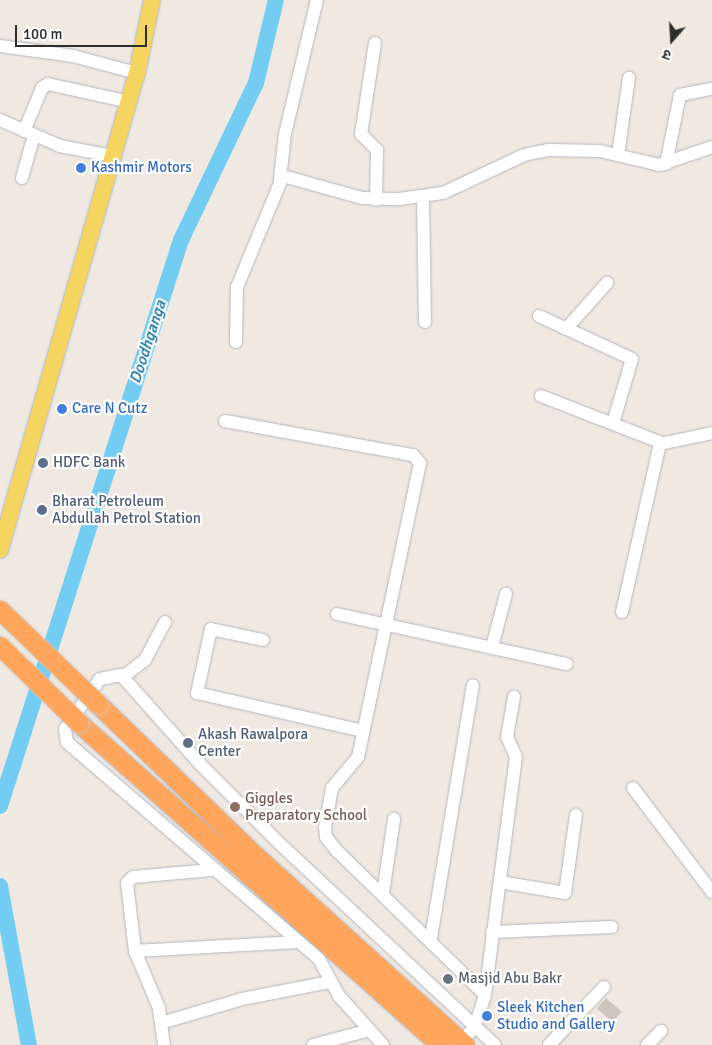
<!DOCTYPE html>
<meta charset="utf-8">
<style>
body{margin:0}
#map{position:relative;width:712px;height:1045px;overflow:hidden;background:#efe9e1;font-family:Signika,"Noto Sans Devanagari",sans-serif}
div>[style]{position:absolute}
[style*='--x']{left:calc(var(--x)*1px);top:calc(var(--y)*1px);width:calc(var(--w)*1px);rotate:calc(var(--a)*1deg)}
.river>*{height:16px;margin:-8px;padding:0 8px;transform-origin:8px;border-radius:8px;background:#73cdf2}
.building>*{inset:0;background:#cbc7bf;transform-origin:0 0}
.roads{filter:drop-shadow(0 0 1px #b4b6c1) drop-shadow(0 0 1px #b4b6c1)}
.minor>*{height:12px;margin:-6px;padding:0 6px;transform-origin:6px;border-radius:6px;background:#fff}
.major>*{height:16px;margin:-8px;padding:0 8px;transform-origin:8px;border-radius:8px;background:#f4d560}
.highway>*{height:19px;margin:-9.5px;padding:0 9.5px;transform-origin:9.5px;border-radius:9.5px;background:#ffa65c}
.bridges{filter:drop-shadow(0 0 1px #c9c9c9) drop-shadow(0 0 1px #c9c9c9)}
.highway-bridge>*{height:19px;margin:-9.5px;padding:0 9.5px;transform-origin:9.5px;border-radius:9.5px;background:#ffa65c}
.dots>*{width:14px;height:14px;translate:-50% -50%;box-sizing:border-box;border:2px solid #fff;border-radius:50%}
span{translate:-50% -50%;white-space:nowrap;text-align:center;line-height:1.15;-webkit-text-stroke:4.5px #fff;paint-order:stroke}
.shop-label{font-size:15px;color:#366cbe}
.left{translate:0 -50%;text-align:left}
.service-label{font-size:15px;color:#4e5e75}
.education-label{font-size:15px;color:#785e54}
.worship-label{font-size:15px;color:#5b616d}
.water-label{font-size:16px;color:#0b6da5;font-style:italic}
.north{position:absolute;left:647px;top:15px;width:50px;height:50px;-webkit-text-stroke:4px #fff;paint-order:stroke;rotate:199deg;font-size:14px;font-weight:700;line-height:20px;text-align:center;color:#2e2e2e}
.north::after{content:'';display:block;margin:auto;width:18px;height:22px;background:#2e2e2e;clip-path:polygon(50% 0,100% 100%,50% 72%,0 100%)}
.scale{position:absolute;left:15px;top:25px;width:132px;height:22px;box-sizing:border-box;border:2px solid #2e2e2e;border-top:0;padding-left:6px;font-size:15px;line-height:18px;white-space:nowrap;color:#2e2e2e;-webkit-text-stroke:4px #fff;paint-order:stroke}
</style>
<div id="map">
<div class="river">
<i style="--x:0;--y:806;--w:594;--a:-72.27"></i>
<i style="--x:181;--y:240;--w:174;--a:-64.5"></i>
<i style="--x:256;--y:83;--w:85;--a:-76.5"></i>
<i style="--x:0;--y:886;--w:162;--a:79.7"></i>
</div>
<div class="building">
<i style="left:606px;top:998px;width:21px;height:14px;rotate:41deg"></i>
</div>
<div class="roads">
<div class="minor">
<i style="--x:375;--y:43;--w:92;--a:98.7"></i>
<i style="--x:361;--y:134;--w:23;--a:45"></i>
<i style="--x:377;--y:150;--w:50;--a:91.1"></i>
<i style="--x:0;--y:46;--w:74;--a:7.8"></i>
<i style="--x:73;--y:56;--w:66;--a:14.9"></i>
<i style="--x:0;--y:120;--w:65;--a:23.4"></i>
<i style="--x:60;--y:146;--w:54;--a:10.7"></i>
<i style="--x:24;--y:131;--w:47;--a:-67.3"></i>
<i style="--x:42;--y:88;--w:7;--a:-34"></i>
<i style="--x:48;--y:84;--w:83;--a:12.5"></i>
<i style="--x:618;--y:155;--w:78;--a:-81.9"></i>
<i style="--x:666;--y:164;--w:70;--a:-78.5"></i>
<i style="--x:680;--y:95;--w:33;--a:-11"></i>
<i style="--x:22;--y:178;--w:45;--a:-74.4"></i>
<i style="--x:280;--y:179;--w:45;--a:-83.7"></i>
<i style="--x:285;--y:134;--w:138;--a:-76.6"></i>
<i style="--x:423;--y:197;--w:125;--a:89.1"></i>
<i style="--x:539;--y:316;--w:102;--a:24.8"></i>
<i style="--x:632;--y:359;--w:67;--a:106.5"></i>
<i style="--x:566;--y:329;--w:62;--a:-48.3"></i>
<i style="--x:236;--y:342;--w:55;--a:-89"></i>
<i style="--x:237;--y:287;--w:120;--a:-67.5"></i>
<i style="--x:283;--y:176;--w:82;--a:15.6"></i>
<i style="--x:362;--y:198;--w:37;--a:2"></i>
<i style="--x:399;--y:199;--w:44;--a:-7.8"></i>
<i style="--x:443;--y:193;--w:89;--a:-25.1"></i>
<i style="--x:524;--y:155;--w:25;--a:-12"></i>
<i style="--x:548;--y:150;--w:52;--a:1.1"></i>
<i style="--x:600;--y:151;--w:61;--a:13.3"></i>
<i style="--x:659;--y:165;--w:56;--a:-18.8"></i>
<i style="--x:541;--y:396;--w:130;--a:21.2"></i>
<i style="--x:225;--y:421;--w:191;--a:10.3"></i>
<i style="--x:413;--y:455;--w:11;--a:49"></i>
<i style="--x:420;--y:463;--w:300;--a:101.9"></i>
<i style="--x:358;--y:757;--w:40;--a:130"></i>
<i style="--x:332;--y:788;--w:40;--a:100"></i>
<i style="--x:325;--y:827;--w:10;--a:84"></i>
<i style="--x:326;--y:837;--w:18;--a:52"></i>
<i style="--x:337;--y:851;--w:206;--a:44.2"></i>
<i style="--x:622;--y:612;--w:172;--a:-77.3"></i>
<i style="--x:660;--y:444;--w:53;--a:-11.9"></i>
<i style="--x:337;--y:614;--w:235;--a:12.3"></i>
<i style="--x:263;--y:640;--w:53;--a:-168.1"></i>
<i style="--x:211;--y:629;--w:66;--a:102.3"></i>
<i style="--x:197;--y:693;--w:170;--a:12.9"></i>
<i style="--x:492;--y:647;--w:55;--a:-75.2"></i>
<i style="--x:123;--y:677;--w:28;--a:-38"></i>
<i style="--x:145;--y:660;--w:43;--a:-62.2"></i>
<i style="--x:633;--y:788;--w:131;--a:52.8"></i>
<i style="--x:500;--y:882;--w:66;--a:9.6"></i>
<i style="--x:565;--y:893;--w:79;--a:-82"></i>
<i style="--x:383;--y:893;--w:75;--a:-81.5"></i>
<i style="--x:492;--y:932;--w:120;--a:-2.4"></i>
<i style="--x:431;--y:938;--w:256;--a:-80.6"></i>
<i style="--x:135;--y:951;--w:163;--a:-3.2"></i>
<i style="--x:161;--y:1023;--w:84;--a:-16.5"></i>
<i style="--x:242;--y:999;--w:90;--a:-10.9"></i>
<i style="--x:462;--y:1042;--w:21;--a:-51"></i>
<i style="--x:475;--y:1026;--w:33;--a:-72"></i>
<i style="--x:485;--y:995;--w:240;--a:-82.6"></i>
<i style="--x:516;--y:757;--w:22;--a:-114"></i>
<i style="--x:507;--y:737;--w:41;--a:-80.1"></i>
<i style="--x:164;--y:1045;--w:37;--a:-98"></i>
<i style="--x:159;--y:1008;--w:62;--a:-112.8"></i>
<i style="--x:135;--y:951;--w:68;--a:-96.7"></i>
<i style="--x:127;--y:883;--w:8;--a:-45"></i>
<i style="--x:133;--y:877;--w:79;--a:-5.1"></i>
<i style="--x:313;--y:1045;--w:55;--a:-14.8"></i>
<i style="--x:383;--y:1045;--w:66;--a:-131.9"></i>
<i style="--x:339;--y:996;--w:42;--a:-118.4"></i>
<i style="--x:319;--y:959;--w:333;--a:-139.3"></i>
<i style="--x:67;--y:742;--w:13;--a:-99"></i>
<i style="--x:65;--y:729;--w:61;--a:-55"></i>
<i style="--x:100;--y:679;--w:21;--a:-11"></i>
<i style="--x:121;--y:675;--w:119;--a:48.4"></i>
<i style="--x:200;--y:764;--w:110;--a:45"></i>
<i style="--x:278;--y:842;--w:297;--a:43.1"></i>
<i style="--x:549;--y:1045;--w:80;--a:-46.5"></i>
<i style="--x:647;--y:1045;--w:20;--a:-45"></i>
</div>
<div class="major">
<i style="--x:0;--y:550;--w:496;--a:-74"></i>
<i style="--x:137;--y:73;--w:75;--a:-78.4"></i>
</div>
<div class="highway">
<i style="--x:98;--y:704;--w:210;--a:44"></i>
<i style="--x:249;--y:850;--w:291;--a:42.1"></i>
<i style="--x:79;--y:723;--w:484;--a:41.7"></i>
</div>
</div>
<div class="bridges">
<div class="highway-bridge">
<i style="--x:0;--y:610;--w:136;--a:43.8"></i>
<i style="--x:0;--y:646;--w:110;--a:44.3"></i>
</div>
</div>
<div class="dots">
<i style="left:81px;top:168px;background:#3f7fe0"></i>
<i style="left:62px;top:409px;background:#3f7fe0"></i>
<i style="left:43px;top:463px;background:#5c6f8a"></i>
<i style="left:42px;top:510px;background:#5c6f8a"></i>
<i style="left:188px;top:743px;background:#5c6f8a"></i>
<i style="left:235px;top:807px;background:#8d6e63"></i>
<i style="left:448px;top:979px;background:#6b7280"></i>
<i style="left:487px;top:1016px;background:#3f7fe0"></i>
</div>
<div class="shop-label">
<span class="left" style="left:91px;top:168px">Kashmir Motors</span>
<span class="left" style="left:72px;top:409px">Care N Cutz</span>
<span class="left" style="left:497px;top:1016px">Sleek Kitchen<br>Studio and Gallery</span>
</div>
<div class="service-label">
<span class="left" style="left:53px;top:463px">HDFC Bank</span>
<span class="left" style="left:52px;top:510px">Bharat Petroleum<br>Abdullah Petrol Station</span>
<span class="left" style="left:198px;top:743px">Akash Rawalpora<br>Center</span>
</div>
<div class="education-label">
<span class="left" style="left:245px;top:807px">Giggles<br>Preparatory School</span>
</div>
<div class="worship-label">
<span class="left" style="left:458px;top:979px">Masjid Abu Bakr</span>
</div>
<div class="water-label">
<span style="left:148px;top:342px;rotate:-72deg">Doodhganga</span>
</div>
<div class="north">उ</div>
<div class="scale">100 m</div>
</div>
